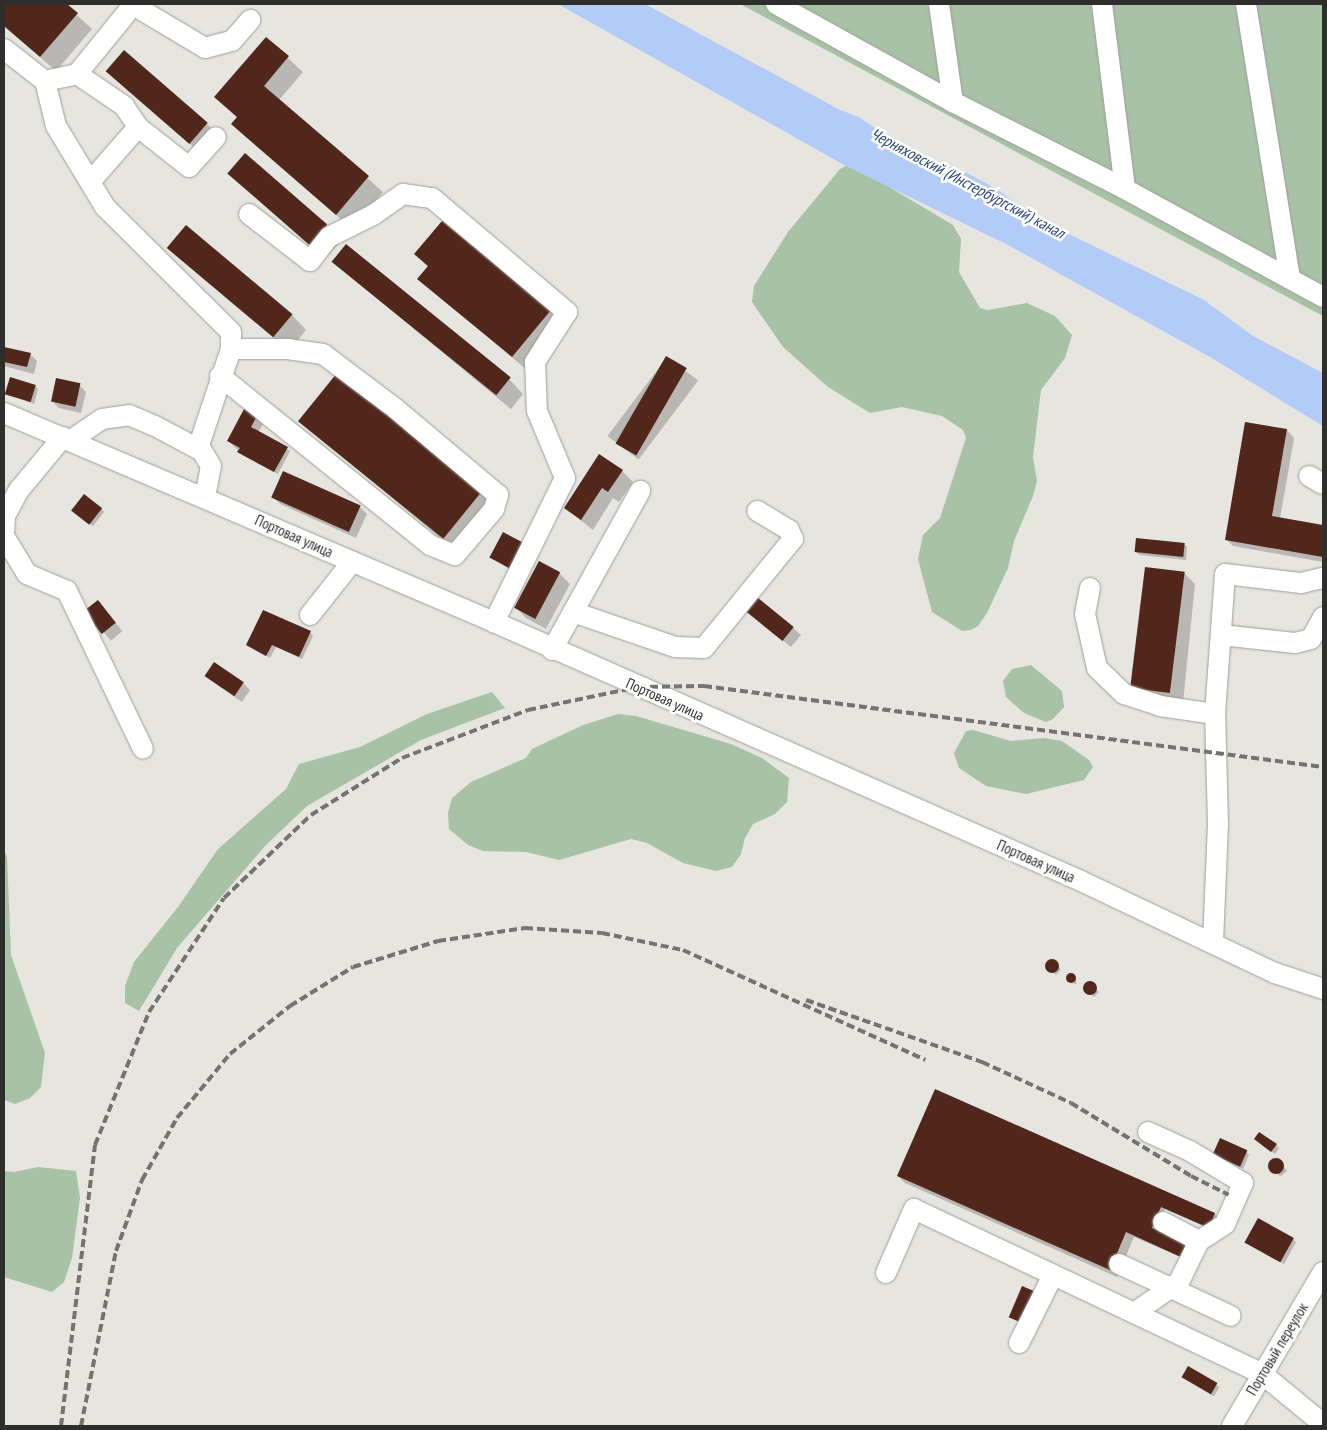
<!DOCTYPE html>
<meta charset="utf-8">
<style>
body{margin:0}
#map{position:relative;width:1327px;height:1430px;overflow:hidden;background:#e6e5e0;font-family:"PT Sans Narrow",sans-serif}
div>[style]{position:absolute}
[style*='--x']{left:calc(var(--x)*1px);top:calc(var(--y)*1px);width:calc(var(--w)*1px);rotate:calc(var(--a)*1deg)}
.green>*{inset:0;background:#a8c2a6}
.water>*{inset:0;background:#b3cbf7}
.shadow>*{inset:0;background:#0003;transform-origin:0 0}
.building>*{inset:0;background:#51271b;transform-origin:0 0}
.round{border-radius:50%}
.roads{filter:drop-shadow(0 0 1px #9e9d98) drop-shadow(0 0 1px #9e9d98)}
.minor>*{height:20px;margin:-10px;padding:0 10px;transform-origin:10px;border-radius:10px;background:#fff}
.rail>*{height:4px;margin-top:-2px;transform-origin:0;background:repeating-linear-gradient(90deg,#747370 0 8px,transparent 0 12px)}
span{translate:-50% -50%;white-space:nowrap;text-align:center;line-height:1.15;-webkit-text-stroke:5px #fff;paint-order:stroke}
.street-label{font-size:15px;color:#2e2e2c}
.water-label{font-size:16px;color:#2d477e;font-style:italic}
.frame{position:absolute;inset:0;border:5px solid #2e2e2c;pointer-events:none}
</style>
<div id="map">
<div class="green">
<i style="clip-path:polygon(740px 4px,1323px 4px,1323px 316px)"></i>
<i style="clip-path:polygon(846px 166px,864px 172px,953px 225px,961px 239px,959px 272px,980px 308px,988px 310px,1027px 303px,1055px 316px,1072px 335px,1065px 358px,1041px 390px,1033px 457px,1037px 481px,1033px 496px,1014px 541px,1008px 568px,987px 613px,978px 626px,971px 630px,962px 631px,932px 612px,918px 559px,923px 535px,940px 518px,966px 438px,963px 430px,942px 416px,902px 407px,870px 413px,828px 387px,783px 347px,752px 302px,754px 286px,788px 232px,840px 169px)"></i>
<i style="clip-path:polygon(1031px 665px,1062px 691px,1064px 707px,1053px 719px,1046px 722px,1024px 713px,1006px 697px,1003px 681px,1012px 669px)"></i>
<i style="clip-path:polygon(492px 692px,505px 708px,421px 740px,307px 806px,265px 846px,177px 948px,139px 1011px,125px 1003px,125px 986px,134px 962px,178px 907px,218px 849px,286px 789px,299px 764px,360px 747px,427px 714px)"></i>
<i style="clip-path:polygon(618px 714px,636px 716px,731px 744px,762px 758px,789px 778px,787px 802px,775px 814px,753px 824px,745px 838px,741px 854px,732px 867px,716px 871px,683px 863px,647px 843px,631px 839px,559px 860px,526px 852px,483px 851px,468px 845px,449px 829px,448px 813px,452px 798px,471px 782px,526px 758px,532px 749px,583px 725px)"></i>
<i style="clip-path:polygon(973px 730px,1011px 741px,1044px 738px,1062px 741px,1089px 760px,1093px 767px,1084px 780px,1026px 794px,986px 786px,959px 768px,954px 753px,966px 731px)"></i>
<i style="clip-path:polygon(4px 849px,7px 857px,11px 955px,45px 1053px,41px 1087px,30px 1098px,15px 1104px,4px 1100px)"></i>
<i style="clip-path:polygon(38px 1167px,76px 1171px,80px 1198px,72px 1258px,64px 1282px,52px 1292px,4px 1277px,4px 1171px,14px 1172px)"></i>
</div>
<div class="water">
<i style="clip-path:polygon(558px 4px,645px 4px,840px 110px,859px 117px,913px 155px,965px 172px,997px 189px,1030px 215px,1204px 300px,1253px 336px,1323px 373px,1323px 426px,1210px 357px,1008px 245px,846px 166px)"></i>
</div>
<div class="shadow">
<i style="clip-path:polygon(4px 4px,65px 4px,92px 29px,56px 71px,4px 26px)"></i>
<i style="clip-path:polygon(266px 38px,303px 72px,279px 100px,383px 192px,352px 229px,232px 124px,238px 118px,231px 112px)"></i>
<i style="left:124px;top:52px;width:130px;height:26px;rotate:41deg"></i>
<i style="left:246px;top:155px;width:128px;height:25px;rotate:42deg"></i>
<i style="clip-path:polygon(169px 248px,292px 315px,306px 330px,289px 351px)"></i>
<i style="clip-path:polygon(416px 254px,550px 311px,565px 326px,528px 371px,419px 279px,428px 267px)"></i>
<i style="clip-path:polygon(333px 262px,509px 379px,523px 394px,511px 409px)"></i>
<i style="clip-path:polygon(4px 348px,30px 354px,37px 361px,34px 374px,4px 366px)"></i>
<i style="left:667px;top:357px;width:39px;height:99px;rotate:37deg"></i>
<i style="clip-path:polygon(79px 385px,86px 392px,81px 413px,59px 408px,52px 401px)"></i>
<i style="clip-path:polygon(35px 386px,38px 389px,34px 404px,6px 394px)"></i>
<i style="clip-path:polygon(256px 417px,263px 424px,258px 433px,290px 451px,278px 474px,242px 455px,229px 441px)"></i>
<i style="clip-path:polygon(299px 420px,481px 492px,496px 507px,458px 553px)"></i>
<i style="clip-path:polygon(1246px 423px,1287px 430px,1294px 438px,1280px 519px,1323px 526px,1323px 562px,1233px 546px,1226px 539px)"></i>
<i style="clip-path:polygon(622px 471px,633px 482px,619px 502px,613px 498px,593px 530px,565px 508px)"></i>
<i style="clip-path:polygon(273px 497px,360px 507px,367px 514px,356px 538px,280px 504px)"></i>
<i style="clip-path:polygon(101px 508px,104px 512px,93px 526px,76px 514px)"></i>
<i style="clip-path:polygon(504px 534px,523px 578px,491px 557px)"></i>
<i style="clip-path:polygon(1184px 544px,1187px 547px,1186px 560px,1140px 555px,1136px 552px)"></i>
<i style="clip-path:polygon(559px 573px,570px 584px,546px 629px,526px 618px,515px 607px)"></i>
<i style="clip-path:polygon(1184px 573px,1195px 584px,1183px 703px,1134px 688px)"></i>
<i style="left:98px;top:602px;width:38px;height:15px;rotate:50deg"></i>
<i style="clip-path:polygon(748px 612px,793px 628px,801px 635px,791px 647px)"></i>
<i style="clip-path:polygon(310px 632px,313px 636px,302px 659px,276px 647px,270px 658px,248px 645px)"></i>
<i style="clip-path:polygon(206px 677px,243px 683px,250px 690px,242px 702px)"></i>
<i style="clip-path:polygon(1051px 961px,1061px 969px,1056px 975px,1047px 966px)"></i>
<i style="clip-path:polygon(1068px 975px,1074px 975px,1077px 984px,1071px 983px)"></i>
<i style="clip-path:polygon(1089px 983px,1099px 992px,1094px 997px,1085px 988px)"></i>
<i style="clip-path:polygon(936px 1091px,1215px 1214px,1218px 1217px,1212px 1230px,1165px 1209px,1155px 1230px,1187px 1260px,1134px 1237px,1117px 1277px,905px 1183px,898px 1176px)"></i>
<i style="clip-path:polygon(1258px 1142px,1276px 1145px,1279px 1148px,1275px 1154px)"></i>
<i style="clip-path:polygon(1246px 1151px,1249px 1155px,1243px 1169px,1217px 1157px)"></i>
<i style="left:1278px;top:1159px;width:15px;height:9px;rotate:53deg"></i>
<i style="clip-path:polygon(1293px 1239px,1296px 1242px,1284px 1264px,1246px 1243px)"></i>
<i style="left:1189px;top:1368px;width:36px;height:11px;rotate:32deg"></i>
</div>
<div class="building">
<i style="clip-path:polygon(4px 4px,67px 4px,78px 13px,40px 57px,4px 26px)"></i>
<i style="clip-path:polygon(266px 37px,289px 56px,264px 86px,369px 176px,336px 215px,231px 124px,237px 117px,214px 97px)"></i>
<i style="left:124px;top:50px;width:111px;height:28px;rotate:41deg"></i>
<i style="left:245px;top:153px;width:109px;height:27px;rotate:41deg"></i>
<i style="clip-path:polygon(442px 221px,551px 310px,512px 357px,417px 279px,428px 266px,414px 254px)"></i>
<i style="left:186px;top:225px;width:139px;height:30px;rotate:40deg"></i>
<i style="left:346px;top:244px;width:212px;height:23px;rotate:39deg"></i>
<i style="clip-path:polygon(4px 347px,31px 353px,27px 367px,4px 362px)"></i>
<i style="left:666px;top:356px;width:24px;height:101px;rotate:30deg"></i>
<i style="left:337px;top:373px;width:187px;height:62px;rotate:39deg"></i>
<i style="left:10px;top:377px;width:27px;height:18px;rotate:17deg"></i>
<i style="left:56px;top:378px;width:25px;height:24px;rotate:12deg"></i>
<i style="clip-path:polygon(244px 409px,257px 416px,251px 427px,288px 447px,274px 472px,237px 452px,240px 448px,227px 441px)"></i>
<i style="clip-path:polygon(1245px 422px,1287px 429px,1272px 516px,1323px 525px,1323px 557px,1225px 540px)"></i>
<i style="clip-path:polygon(599px 454px,623px 470px,608px 492px,602px 488px,581px 520px,564px 508px)"></i>
<i style="left:283px;top:471px;width:85px;height:29px;rotate:24deg"></i>
<i style="left:84px;top:494px;width:23px;height:21px;rotate:38deg"></i>
<i style="left:503px;top:532px;width:30px;height:29px;rotate:28deg"></i>
<i style="left:1136px;top:538px;width:49px;height:14px;rotate:6deg"></i>
<i style="left:539px;top:561px;width:24px;height:53px;rotate:28deg"></i>
<i style="left:1145px;top:567px;width:40px;height:122px;rotate:7deg"></i>
<i style="left:758px;top:598px;width:46px;height:18px;rotate:39deg"></i>
<i style="left:98px;top:600px;width:29px;height:18px;rotate:52deg"></i>
<i style="clip-path:polygon(263px 610px,311px 631px,299px 657px,272px 645px,266px 656px,246px 645px)"></i>
<i style="left:214px;top:662px;width:36px;height:17px;rotate:34deg"></i>
<i class="round" style="left:1045px;top:959px;width:14px;height:14px"></i>
<i class="round" style="left:1066px;top:973px;width:10px;height:10px"></i>
<i class="round" style="left:1083px;top:981px;width:14px;height:14px"></i>
<i style="clip-path:polygon(935px 1089px,1215px 1213px,1209px 1228px,1161px 1207px,1152px 1228px,1189px 1244px,1183px 1258px,1126px 1232px,1110px 1270px,897px 1176px)"></i>
<i style="clip-path:polygon(1259px 1132px,1277px 1144px,1271px 1152px,1254px 1139px)"></i>
<i style="left:1220px;top:1138px;width:30px;height:18px;rotate:24deg"></i>
<i class="round" style="left:1268px;top:1158px;width:16px;height:16px"></i>
<i style="left:1258px;top:1218px;width:41px;height:28px;rotate:29deg"></i>
<i style="left:1022px;top:1286px;width:13px;height:34px;rotate:23deg"></i>
<i style="left:1188px;top:1366px;width:34px;height:13px;rotate:30deg"></i>
</div>
<div class="roads">
<div class="minor">
<i style="--x:776;--y:4;--w:202;--a:29"></i>
<i style="--x:953;--y:102;--w:193;--a:26.8"></i>
<i style="--x:1125;--y:189;--w:226;--a:28.6"></i>
<i style="--x:939;--y:4;--w:99;--a:81.9"></i>
<i style="--x:1102;--y:4;--w:186;--a:82.9"></i>
<i style="--x:1246;--y:4;--w:278;--a:80.9"></i>
<i style="--x:4;--y:49;--w:52;--a:38"></i>
<i style="--x:45;--y:81;--w:46;--a:76.3"></i>
<i style="--x:56;--y:126;--w:95;--a:58.8"></i>
<i style="--x:105;--y:207;--w:177;--a:44.8"></i>
<i style="--x:231;--y:332;--w:17;--a:90"></i>
<i style="--x:231;--y:349;--w:104;--a:108.4"></i>
<i style="--x:77;--y:74;--w:89;--a:-50.9"></i>
<i style="--x:133;--y:5;--w:84;--a:30.8"></i>
<i style="--x:205;--y:48;--w:28;--a:-15"></i>
<i style="--x:232;--y:41;--w:28;--a:-49"></i>
<i style="--x:45;--y:81;--w:33;--a:-12"></i>
<i style="--x:77;--y:74;--w:57;--a:34.2"></i>
<i style="--x:124;--y:106;--w:25;--a:56"></i>
<i style="--x:138;--y:127;--w:73;--a:131.1"></i>
<i style="--x:138;--y:127;--w:65;--a:38.1"></i>
<i style="--x:189;--y:167;--w:40;--a:-48"></i>
<i style="--x:249;--y:214;--w:77;--a:37.6"></i>
<i style="--x:310;--y:261;--w:31;--a:-52"></i>
<i style="--x:329;--y:237;--w:49;--a:-26.6"></i>
<i style="--x:373;--y:215;--w:37;--a:-35"></i>
<i style="--x:403;--y:194;--w:29;--a:8"></i>
<i style="--x:432;--y:198;--w:177;--a:40.2"></i>
<i style="--x:567;--y:312;--w:59;--a:122.6"></i>
<i style="--x:535;--y:362;--w:49;--a:87.7"></i>
<i style="--x:537;--y:411;--w:73;--a:67.3"></i>
<i style="--x:565;--y:478;--w:161;--a:116.2"></i>
<i style="--x:220;--y:376;--w:270;--a:38.8"></i>
<i style="--x:430;--y:545;--w:27;--a:22"></i>
<i style="--x:455;--y:555;--w:60;--a:-49.7"></i>
<i style="--x:494;--y:509;--w:15;--a:-74"></i>
<i style="--x:498;--y:495;--w:133;--a:-139.9"></i>
<i style="--x:396;--y:409;--w:91;--a:-143"></i>
<i style="--x:323;--y:354;--w:34;--a:-172"></i>
<i style="--x:289;--y:349;--w:58;--a:180"></i>
<i style="--x:4;--y:413;--w:533;--a:23.1"></i>
<i style="--x:494;--y:622;--w:642;--a:23.81"></i>
<i style="--x:1081;--y:881;--w:215;--a:25.4"></i>
<i style="--x:1275;--y:973;--w:51;--a:18.4"></i>
<i style="--x:71;--y:440;--w:37;--a:-34"></i>
<i style="--x:102;--y:419;--w:27;--a:-8"></i>
<i style="--x:129;--y:415;--w:28;--a:23"></i>
<i style="--x:155;--y:426;--w:53;--a:28"></i>
<i style="--x:202;--y:451;--w:17;--a:59"></i>
<i style="--x:211;--y:466;--w:32;--a:101"></i>
<i style="--x:1309;--y:476;--w:16;--a:30"></i>
<i style="--x:4;--y:535;--w:19;--a:-87"></i>
<i style="--x:5;--y:516;--w:30;--a:-62"></i>
<i style="--x:19;--y:490;--w:69;--a:-50.3"></i>
<i style="--x:4;--y:536;--w:44;--a:58.8"></i>
<i style="--x:27;--y:574;--w:43;--a:23"></i>
<i style="--x:67;--y:591;--w:175;--a:64.3"></i>
<i style="--x:1090;--y:588;--w:26;--a:101"></i>
<i style="--x:1085;--y:614;--w:55;--a:77.5"></i>
<i style="--x:1097;--y:668;--w:37;--a:44"></i>
<i style="--x:1124;--y:694;--w:38;--a:18"></i>
<i style="--x:1160;--y:706;--w:56;--a:8.3"></i>
<i style="--x:573;--y:612;--w:108;--a:18.9"></i>
<i style="--x:675;--y:647;--w:29;--a:2"></i>
<i style="--x:704;--y:648;--w:141;--a:-50.8"></i>
<i style="--x:793;--y:539;--w:10;--a:-114"></i>
<i style="--x:789;--y:530;--w:37;--a:-149"></i>
<i style="--x:310;--y:615;--w:68;--a:-51.6"></i>
<i style="--x:1221;--y:635;--w:74;--a:6.2"></i>
<i style="--x:1295;--y:643;--w:16;--a:-14"></i>
<i style="--x:1311;--y:639;--w:25;--a:-61"></i>
<i style="--x:552;--y:650;--w:182;--a:-61"></i>
<i style="--x:1213;--y:943;--w:118;--a:-87.6"></i>
<i style="--x:1218;--y:825;--w:111;--a:-91.5"></i>
<i style="--x:1215;--y:714;--w:140;--a:-85.9"></i>
<i style="--x:1225;--y:574;--w:77;--a:6.8"></i>
<i style="--x:1301;--y:583;--w:23;--a:-13"></i>
<i style="--x:1163;--y:1222;--w:41;--a:27.8"></i>
<i style="--x:1119;--y:1264;--w:123;--a:24.9"></i>
<i style="--x:886;--y:1273;--w:70;--a:-66.4"></i>
<i style="--x:914;--y:1209;--w:384;--a:25.3"></i>
<i style="--x:1261;--y:1373;--w:80;--a:39.4"></i>
<i style="--x:1134;--y:1313;--w:55;--a:-34.6"></i>
<i style="--x:1179;--y:1282;--w:46;--a:-64"></i>
<i style="--x:1199;--y:1241;--w:31;--a:-33"></i>
<i style="--x:1225;--y:1224;--w:45;--a:-66.3"></i>
<i style="--x:1243;--y:1183;--w:62;--a:-148.9"></i>
<i style="--x:1190;--y:1151;--w:46;--a:-155.7"></i>
<i style="--x:1019;--y:1343;--w:76;--a:-63.4"></i>
<i style="--x:1232;--y:1426;--w:179;--a:-59.4"></i>
</div>
</div>
<div class="rail">
<i style="--x:806;--y:1000;--w:187;--a:19.4"></i>
<i style="--x:982;--y:1062;--w:98;--a:24.7"></i>
<i style="--x:1071;--y:1103;--w:140;--a:31.3"></i>
<i style="--x:1191;--y:1176;--w:42;--a:26.6"></i>
<i style="--x:61;--y:1426;--w:283;--a:-83.1"></i>
<i style="--x:95;--y:1145;--w:144;--a:-67.9"></i>
<i style="--x:149;--y:1012;--w:136;--a:-56.7"></i>
<i style="--x:224;--y:898;--w:120;--a:-43.7"></i>
<i style="--x:311;--y:815;--w:107;--a:-32.1"></i>
<i style="--x:402;--y:758;--w:135;--a:-20.9"></i>
<i style="--x:528;--y:710;--w:112;--a:-11.8"></i>
<i style="--x:638;--y:687;--w:66;--a:-0.9"></i>
<i style="--x:704;--y:686;--w:624;--a:7.46"></i>
<i style="--x:81;--y:1426;--w:178;--a:-78.7"></i>
<i style="--x:116;--y:1251;--w:76;--a:-69.9"></i>
<i style="--x:142;--y:1180;--w:71;--a:-60.6"></i>
<i style="--x:177;--y:1118;--w:83;--a:-50.4"></i>
<i style="--x:230;--y:1054;--w:77;--a:-38.7"></i>
<i style="--x:290;--y:1006;--w:74;--a:-31.8"></i>
<i style="--x:353;--y:967;--w:89;--a:-17"></i>
<i style="--x:438;--y:941;--w:88;--a:-8.5"></i>
<i style="--x:525;--y:928;--w:77;--a:3.7"></i>
<i style="--x:602;--y:933;--w:83;--a:11.9"></i>
<i style="--x:683;--y:950;--w:266;--a:24.4"></i>
</div>
<div class="street-label">
<span style="left:294px;top:536px;rotate:24deg">Портовая улица</span>
<span style="left:665px;top:699px;rotate:24deg">Портовая улица</span>
<span style="left:1036px;top:861px;rotate:24deg">Портовая улица</span>
<span style="left:1277px;top:1349px;rotate:-59deg">Портовый переулок</span>
</div>
<div class="water-label">
<span style="left:968px;top:183px;rotate:28deg">Черняховский (Инстербургский) канал</span>
</div>
<div class="frame"></div>
</div>
